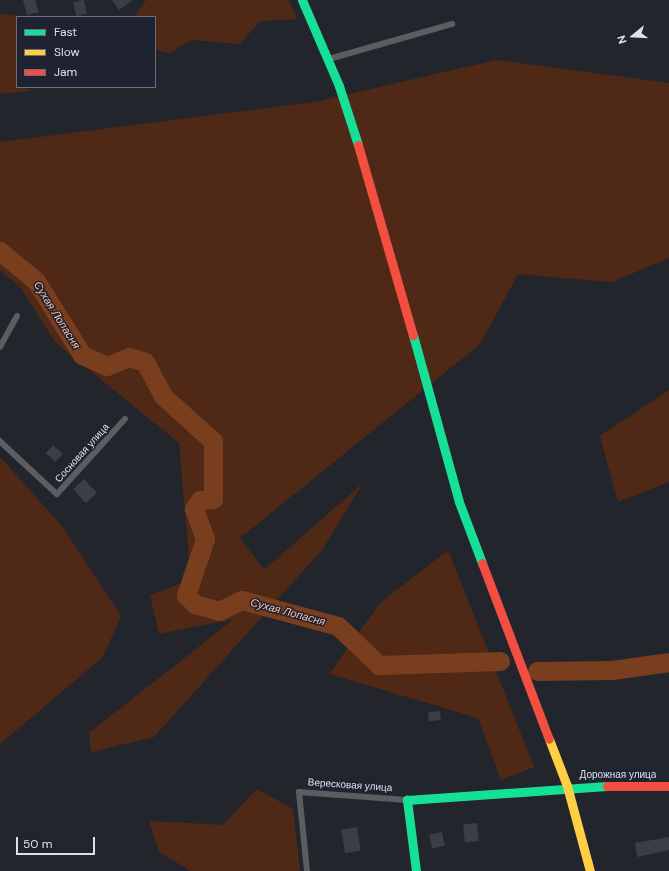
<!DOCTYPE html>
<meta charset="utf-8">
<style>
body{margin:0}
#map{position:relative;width:669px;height:871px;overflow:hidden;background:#23252d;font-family:"DM Sans",sans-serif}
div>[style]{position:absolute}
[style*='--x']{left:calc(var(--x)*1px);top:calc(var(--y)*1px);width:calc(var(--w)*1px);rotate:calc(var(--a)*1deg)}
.green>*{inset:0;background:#4f2916}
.river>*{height:19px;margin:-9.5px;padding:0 9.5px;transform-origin:9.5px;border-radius:9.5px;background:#783e1e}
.building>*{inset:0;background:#3c3e45;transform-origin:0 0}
.lane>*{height:5.5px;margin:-2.75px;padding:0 2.75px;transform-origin:2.75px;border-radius:2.75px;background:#5c5d62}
.fast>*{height:9px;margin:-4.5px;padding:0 4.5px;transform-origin:4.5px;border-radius:4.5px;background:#16e098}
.slow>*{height:9px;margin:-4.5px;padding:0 4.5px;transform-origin:4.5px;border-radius:4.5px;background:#ffcf43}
.jam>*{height:9px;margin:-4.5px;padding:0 4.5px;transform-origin:4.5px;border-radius:4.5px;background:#f24e42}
span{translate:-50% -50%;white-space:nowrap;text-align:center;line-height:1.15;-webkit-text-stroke:3px #1f2231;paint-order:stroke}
.street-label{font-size:10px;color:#dee0eb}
.water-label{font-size:11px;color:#fdc2a6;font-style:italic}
.legend{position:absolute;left:16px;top:16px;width:140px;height:72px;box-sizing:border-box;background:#1f2231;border:1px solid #6b6e7b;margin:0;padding:5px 7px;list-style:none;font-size:12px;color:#dee0eb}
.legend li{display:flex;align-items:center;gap:8px;height:20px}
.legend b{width:20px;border:1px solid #6b6e7b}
.north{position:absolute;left:613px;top:16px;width:40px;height:40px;-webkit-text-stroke:3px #1f2231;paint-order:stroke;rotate:252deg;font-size:11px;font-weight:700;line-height:16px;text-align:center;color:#dee0eb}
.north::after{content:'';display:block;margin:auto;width:14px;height:18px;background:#dee0eb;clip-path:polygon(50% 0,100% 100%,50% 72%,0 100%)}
.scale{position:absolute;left:16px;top:837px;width:79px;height:18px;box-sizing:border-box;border:2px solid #dee0eb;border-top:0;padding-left:5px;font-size:12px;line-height:14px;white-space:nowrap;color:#dee0eb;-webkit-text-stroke:3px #1f2231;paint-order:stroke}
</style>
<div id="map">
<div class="green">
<i style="clip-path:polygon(146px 0,289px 0,297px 19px,260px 21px,240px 44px,192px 40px,169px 53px,155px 50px,155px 17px,134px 17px)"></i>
<i style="clip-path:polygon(0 14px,19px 16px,17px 87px,33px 90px,0 94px)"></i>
<i style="clip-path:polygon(496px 60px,669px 83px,669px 258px,612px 282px,518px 274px,480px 344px,240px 538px,264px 570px,363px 483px,322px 550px,154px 737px,91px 752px,89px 733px,234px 619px,159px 634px,150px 595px,191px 580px,179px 443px,55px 342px,21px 288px,0 270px,0 142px,315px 102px)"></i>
<i style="clip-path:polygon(669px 390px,669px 482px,618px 502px,600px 436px)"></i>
<i style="clip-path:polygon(0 457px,62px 526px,121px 616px,103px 657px,0 744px)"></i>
<i style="clip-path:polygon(448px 550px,534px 767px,501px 780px,478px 718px,329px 674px,380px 603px)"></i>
<i style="clip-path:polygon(257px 789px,293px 809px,300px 871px,191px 871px,159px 852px,149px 821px,223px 825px)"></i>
</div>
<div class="river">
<i style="--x:0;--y:251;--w:47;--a:39.8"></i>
<i style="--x:36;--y:281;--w:87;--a:58.1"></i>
<i style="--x:82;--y:355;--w:27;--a:24"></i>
<i style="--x:107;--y:366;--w:24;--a:-22"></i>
<i style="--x:129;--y:357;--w:17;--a:17"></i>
<i style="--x:145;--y:362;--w:38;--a:62"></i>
<i style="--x:163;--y:396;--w:67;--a:42"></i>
<i style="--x:213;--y:441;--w:58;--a:90"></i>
<i style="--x:213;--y:499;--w:13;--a:176"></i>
<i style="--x:200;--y:500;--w:11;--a:124"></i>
<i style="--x:194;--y:509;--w:32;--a:70"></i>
<i style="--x:205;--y:539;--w:59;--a:108.7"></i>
<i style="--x:186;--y:595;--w:13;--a:45"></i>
<i style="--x:195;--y:604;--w:25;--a:16"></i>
<i style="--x:219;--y:611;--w:25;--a:-26"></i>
<i style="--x:242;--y:600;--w:99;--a:15.2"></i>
<i style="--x:338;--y:626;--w:57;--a:43.6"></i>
<i style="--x:379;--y:665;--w:121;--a:-1.9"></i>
<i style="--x:537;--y:671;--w:75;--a:-0.8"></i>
<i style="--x:612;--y:670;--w:58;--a:-8"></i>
</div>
<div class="building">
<i style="clip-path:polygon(23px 0,35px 0,39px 12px,27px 15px)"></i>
<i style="left:84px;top:0;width:14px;height:11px;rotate:78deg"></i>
<i style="clip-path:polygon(112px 0,133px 0,119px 10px)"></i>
<i style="left:53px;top:445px;width:13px;height:11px;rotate:42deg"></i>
<i style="left:84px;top:479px;width:19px;height:15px;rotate:47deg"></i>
<i style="left:440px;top:711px;width:9px;height:12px;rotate:84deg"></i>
<i style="left:477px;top:823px;width:18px;height:14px;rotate:84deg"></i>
<i style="left:357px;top:827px;width:24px;height:16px;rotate:81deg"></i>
<i style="left:442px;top:832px;width:14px;height:13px;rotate:78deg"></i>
<i style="clip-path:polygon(669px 837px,669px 850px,637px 857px,635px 843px)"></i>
</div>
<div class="lane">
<i style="--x:329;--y:59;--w:128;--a:-15.9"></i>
<i style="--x:0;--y:347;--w:35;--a:-61"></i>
<i style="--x:0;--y:441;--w:78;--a:42.9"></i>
<i style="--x:57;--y:494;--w:101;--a:-47.8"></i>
<i style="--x:307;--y:871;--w:79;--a:-95.8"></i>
<i style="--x:299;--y:792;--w:108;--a:4.2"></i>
</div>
<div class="fast">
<i style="--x:302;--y:0;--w:94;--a:66.7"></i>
<i style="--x:339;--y:86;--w:62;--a:72.1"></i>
<i style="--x:413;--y:335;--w:173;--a:74.6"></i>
<i style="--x:459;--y:502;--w:65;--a:69.3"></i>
<i style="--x:416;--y:871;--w:72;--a:-97.2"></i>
<i style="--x:407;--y:800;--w:200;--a:-4"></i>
</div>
<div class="slow">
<i style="--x:549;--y:739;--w:50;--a:69"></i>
<i style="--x:567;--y:786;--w:88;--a:74.9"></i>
</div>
<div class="jam">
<i style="--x:358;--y:145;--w:198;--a:73.9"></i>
<i style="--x:482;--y:563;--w:188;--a:69.2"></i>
<i style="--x:607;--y:786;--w:62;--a:0"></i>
</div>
<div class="street-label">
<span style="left:82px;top:453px;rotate:-48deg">Сосновая улица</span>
<span style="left:618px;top:775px">Дорожная улица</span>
<span style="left:350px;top:785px;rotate:4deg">Вересковая улица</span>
</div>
<div class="water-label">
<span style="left:57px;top:315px;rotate:58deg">Сухая Лопасня</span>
<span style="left:288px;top:612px;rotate:15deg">Сухая Лопасня</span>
</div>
<ul class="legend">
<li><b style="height:5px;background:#16e098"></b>Fast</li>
<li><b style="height:5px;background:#ffcf43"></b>Slow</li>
<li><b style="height:5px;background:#f24e42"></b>Jam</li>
</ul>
<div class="north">N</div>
<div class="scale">50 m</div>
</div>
